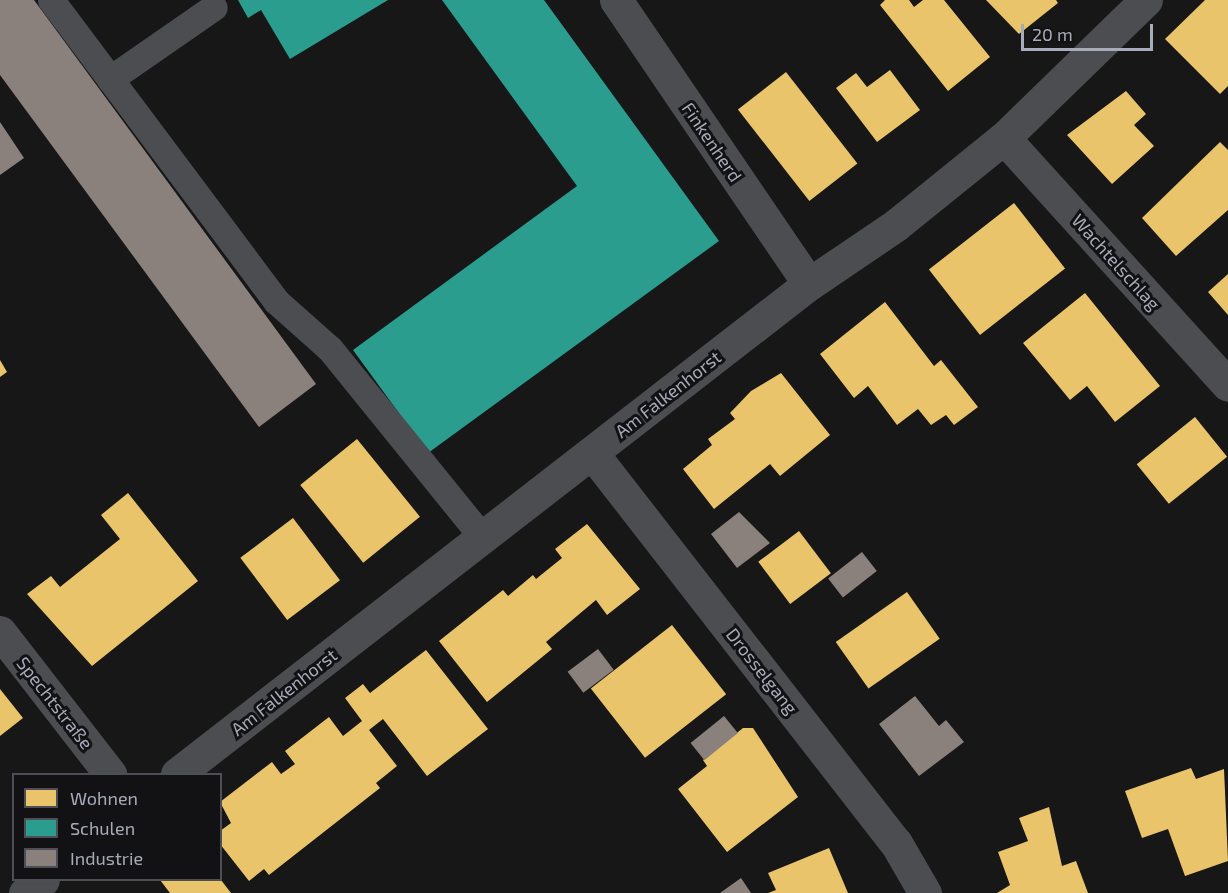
<!DOCTYPE html>
<meta charset="utf-8">
<style>
body{margin:0}
#map{position:relative;width:1228px;height:893px;overflow:hidden;background:#171718;font-family:"Exo 2",sans-serif}
div>[style]{position:absolute}
[style*='--x']{left:calc(var(--x)*1px);top:calc(var(--y)*1px);width:calc(var(--w)*1px);rotate:calc(var(--a)*1deg)}
.homes>*{inset:0;background:#e9c46a;transform-origin:0 0}
.schools>*{inset:0;background:#2a9d8f}
.industry>*{inset:0;background:#8a817c;transform-origin:0 0}
.lane>*{height:27px;margin:-13.5px;padding:0 13.5px;transform-origin:13.5px;border-radius:13.5px;background:#4b4d51}
.street>*{height:33px;margin:-16.5px;padding:0 16.5px;transform-origin:16.5px;border-radius:16.5px;background:#4b4d51}
span{translate:-50% -50%;white-space:nowrap;text-align:center;line-height:1.15;-webkit-text-stroke:6px #121114;paint-order:stroke}
.street-label{font-size:18px;color:#a8abb9}
.legend{position:absolute;left:12px;top:773px;width:210px;height:108px;box-sizing:border-box;background:#121114;border:2px solid #4e4f56;margin:0;padding:8px 10px;list-style:none;font-size:18px;color:#a8abb9}
.legend li{display:flex;align-items:center;gap:12px;height:30px}
.legend b{width:30px;border:2px solid #4e4f56}
.scale{position:absolute;left:1021px;top:24px;width:132px;height:27px;box-sizing:border-box;border:3px solid #a8abb9;border-top:0;padding-left:8px;font-size:18px;line-height:21px;white-space:nowrap;color:#a8abb9;-webkit-text-stroke:4px #121114;paint-order:stroke}
</style>
<div id="map">
<div class="homes">
<i style="clip-path:polygon(885px 0,909px 0,914px 7px,923px 0,944px 0,990px 57px,948px 91px,880px 5px)"></i>
<i style="clip-path:polygon(986px 0,1056px 0,1058px 3px,1019px 34px)"></i>
<i style="clip-path:polygon(1205px 0,1228px 0,1228px 86px,1220px 94px,1165px 39px)"></i>
<i style="clip-path:polygon(890px 70px,920px 110px,877px 142px,836px 88px,856px 73px,867px 87px)"></i>
<i style="left:786px;top:72px;width:116px;height:61px;rotate:52deg"></i>
<i style="clip-path:polygon(1126px 91px,1146px 114px,1134px 125px,1154px 146px,1112px 184px,1067px 135px)"></i>
<i style="clip-path:polygon(1220px 142px,1228px 150px,1228px 210px,1176px 256px,1142px 218px)"></i>
<i style="left:1014px;top:203px;width:83px;height:108px;rotate:52deg"></i>
<i style="clip-path:polygon(1228px 274px,1228px 315px,1208px 292px)"></i>
<i style="clip-path:polygon(1085px 293px,1160px 386px,1115px 422px,1087px 386px,1070px 400px,1023px 343px)"></i>
<i style="clip-path:polygon(885px 302px,934px 366px,941px 360px,978px 407px,954px 425px,946px 415px,931px 425px,918px 409px,897px 425px,868px 386px,854px 398px,820px 354px)"></i>
<i style="clip-path:polygon(0 360px,7px 372px,0 377px)"></i>
<i style="clip-path:polygon(781px 373px,830px 435px,780px 476px,770px 464px,714px 509px,683px 469px,712px 445px,708px 439px,735px 419px,730px 413px,751px 391px)"></i>
<i style="left:1195px;top:417px;width:51px;height:75px;rotate:51deg"></i>
<i style="left:357px;top:439px;width:100px;height:73px;rotate:51deg"></i>
<i style="clip-path:polygon(128px 493px,198px 581px,92px 666px,27px 594px,51px 576px,60px 587px,120px 539px,101px 515px)"></i>
<i style="left:293px;top:518px;width:78px;height:66px;rotate:53deg"></i>
<i style="clip-path:polygon(587px 524px,640px 589px,607px 615px,596px 600px,546px 642px,552px 649px,487px 702px,439px 641px,503px 590px,508px 596px,533px 575px,536px 579px,562px 558px,555px 549px)"></i>
<i style="left:799px;top:531px;width:53px;height:51px;rotate:53deg"></i>
<i style="left:907px;top:592px;width:57px;height:87px;rotate:55deg"></i>
<i style="left:672px;top:625px;width:88px;height:103px;rotate:52deg"></i>
<i style="clip-path:polygon(426px 650px,488px 729px,427px 776px,383px 719px,369px 730px,397px 766px,376px 783px,380px 788px,269px 875px,264px 869px,249px 881px,220px 844px,220px 831px,231px 823px,220px 802px,272px 762px,281px 774px,295px 764px,285px 751px,329px 717px,343px 736px,362px 721px,345px 698px,363px 684px,370px 693px)"></i>
<i style="clip-path:polygon(0 689px,23px 718px,0 736px)"></i>
<i style="clip-path:polygon(743px 728px,753px 728px,798px 797px,727px 852px,678px 789px,707px 766px,703px 760px)"></i>
<i style="clip-path:polygon(1191px 768px,1196px 779px,1224px 769px,1228px 861px,1185px 876px,1168px 829px,1142px 838px,1125px 791px)"></i>
<i style="clip-path:polygon(1049px 807px,1062px 866px,1076px 861px,1088px 893px,997px 893px,1010px 885px,998px 852px,1028px 841px,1019px 818px)"></i>
<i style="clip-path:polygon(829px 848px,848px 893px,768px 893px,776px 890px,768px 873px)"></i>
<i style="clip-path:polygon(160px 880px,221px 880px,231px 893px,170px 893px)"></i>
</div>
<div class="schools">
<i style="clip-path:polygon(238px 0,388px 0,290px 59px,261px 10px,248px 18px)"></i>
<i style="clip-path:polygon(442px 0,544px 0,719px 241px,428px 453px,353px 350px,577px 186px)"></i>
</div>
<div class="industry">
<i style="clip-path:polygon(0 0,34px 0,316px 384px,259px 427px,0 75px)"></i>
<i style="clip-path:polygon(0 122px,24px 158px,0 175px)"></i>
<i style="clip-path:polygon(739px 512px,770px 543px,737px 568px,711px 534px)"></i>
<i style="left:862px;top:552px;width:24px;height:43px;rotate:52deg"></i>
<i style="left:598px;top:649px;width:26px;height:38px;rotate:53deg"></i>
<i style="clip-path:polygon(915px 696px,939px 726px,946px 720px,964px 742px,919px 776px,879px 724px)"></i>
<i style="left:724px;top:716px;width:22px;height:43px;rotate:51deg"></i>
<i style="clip-path:polygon(741px 878px,751px 893px,720px 893px)"></i>
</div>
<div class="lane">
<i style="--x:51;--y:0;--w:376;--a:53.2"></i>
<i style="--x:276;--y:301;--w:72;--a:41.6"></i>
<i style="--x:330;--y:349;--w:243;--a:51"></i>
<i style="--x:110;--y:79;--w:126;--a:-34.7"></i>
</div>
<div class="street">
<i style="--x:616;--y:0;--w:343;--a:55.8"></i>
<i style="--x:1004;--y:138;--w:333;--a:47.8"></i>
<i style="--x:592;--y:453;--w:494;--a:52.1"></i>
<i style="--x:896;--y:843;--w:58;--a:59.9"></i>
<i style="--x:0;--y:632;--w:180;--a:52.2"></i>
<i style="--x:177;--y:774;--w:800;--a:-37.79"></i>
<i style="--x:809;--y:284;--w:105;--a:-34.1"></i>
<i style="--x:896;--y:225;--w:139;--a:-38.9"></i>
<i style="--x:1004;--y:138;--w:198;--a:-44.2"></i>
<i style="--x:25;--y:893;--w:22;--a:-36"></i>
</div>
<div class="street-label">
<span style="left:712px;top:142px;rotate:56deg">Finkenherd</span>
<span style="left:1116px;top:262px;rotate:48deg">Wachtelschlag</span>
<span style="left:668px;top:394px;rotate:-38deg">Am Falkenhorst</span>
<span style="left:762px;top:671px;rotate:52deg">Drosselgang</span>
<span style="left:284px;top:692px;rotate:-38deg">Am Falkenhorst</span>
<span style="left:55px;top:703px;rotate:52deg">Spechtstraße</span>
</div>
<ul class="legend">
<li><b style="height:16px;background:#e9c46a"></b>Wohnen</li>
<li><b style="height:16px;background:#2a9d8f"></b>Schulen</li>
<li><b style="height:16px;background:#8a817c"></b>Industrie</li>
</ul>
<div class="scale">20 m</div>
</div>
